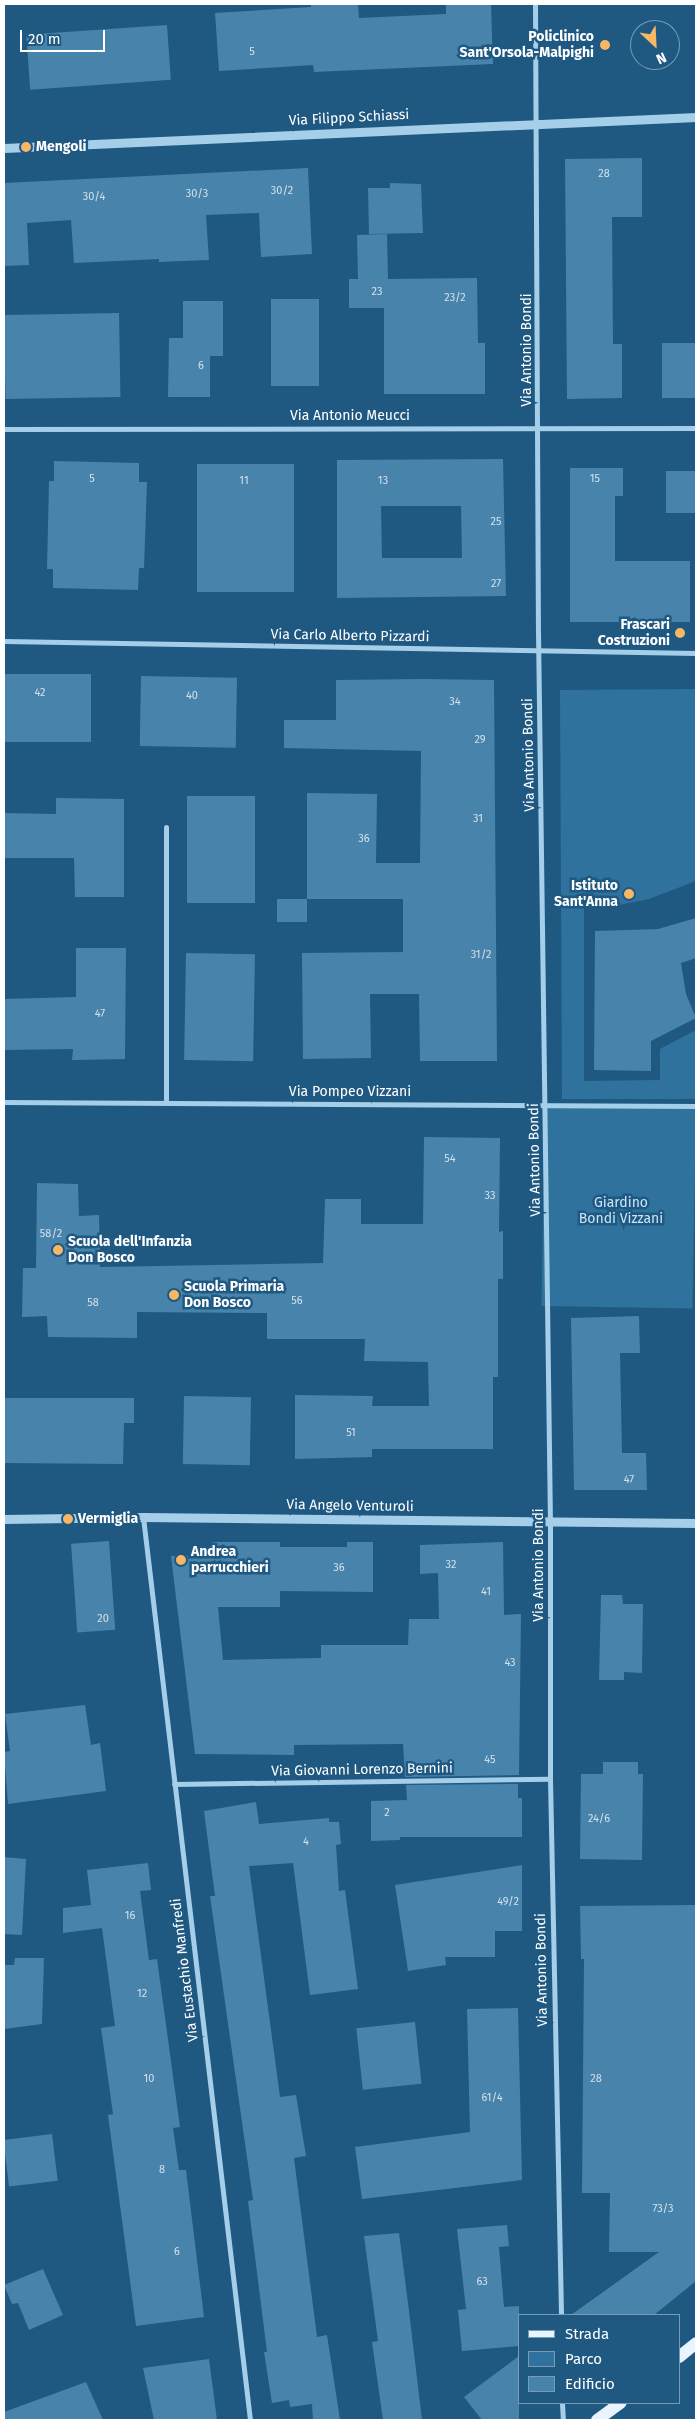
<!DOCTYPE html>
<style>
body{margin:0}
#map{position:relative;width:700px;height:2424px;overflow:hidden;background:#1f5982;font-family:"Fira Sans",sans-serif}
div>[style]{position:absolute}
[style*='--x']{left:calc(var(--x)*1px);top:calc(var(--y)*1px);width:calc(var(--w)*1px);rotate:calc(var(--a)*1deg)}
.green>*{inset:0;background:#2f729e;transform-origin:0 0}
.building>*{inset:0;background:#4883ab;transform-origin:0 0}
.minor>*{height:5px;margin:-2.5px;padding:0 2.5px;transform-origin:2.5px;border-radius:2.5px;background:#a5cee9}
.tertiary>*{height:9px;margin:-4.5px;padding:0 4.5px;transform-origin:4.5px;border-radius:4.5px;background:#a5cee9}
.primary>*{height:12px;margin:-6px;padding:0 6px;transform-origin:6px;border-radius:6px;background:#e8f4fe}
.dots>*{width:14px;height:14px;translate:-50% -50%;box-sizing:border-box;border:2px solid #1f5982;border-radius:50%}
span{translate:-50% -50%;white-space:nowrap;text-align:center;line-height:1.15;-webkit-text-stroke:5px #1f5982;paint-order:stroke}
.number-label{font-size:11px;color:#d1e0ea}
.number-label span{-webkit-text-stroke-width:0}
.poi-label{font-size:14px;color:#fff;font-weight:700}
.right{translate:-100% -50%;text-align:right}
.left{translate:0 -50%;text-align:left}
.street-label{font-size:14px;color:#fff}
.park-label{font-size:14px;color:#c9e5f7}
.frame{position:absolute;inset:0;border:5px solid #fff;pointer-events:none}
.legend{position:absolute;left:518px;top:2314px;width:162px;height:90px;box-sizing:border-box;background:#1f5982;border:1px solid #799bb4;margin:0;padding:6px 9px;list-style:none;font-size:15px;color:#fff}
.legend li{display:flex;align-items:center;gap:10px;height:25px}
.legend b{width:25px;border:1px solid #799bb4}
.north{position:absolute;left:630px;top:20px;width:50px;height:50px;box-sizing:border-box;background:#1f5982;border:1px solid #799bb4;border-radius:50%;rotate:155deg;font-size:14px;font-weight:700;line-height:20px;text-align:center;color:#fff}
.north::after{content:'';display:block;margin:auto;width:18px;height:22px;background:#f7b765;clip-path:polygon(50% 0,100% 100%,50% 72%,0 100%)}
.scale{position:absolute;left:20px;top:30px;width:85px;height:22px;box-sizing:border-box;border:2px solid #fff;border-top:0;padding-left:6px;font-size:15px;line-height:18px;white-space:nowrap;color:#fff;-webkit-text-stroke:4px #1f5982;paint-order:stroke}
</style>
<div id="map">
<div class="green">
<i style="clip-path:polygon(696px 689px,696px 881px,649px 899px,619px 905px,584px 906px,584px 1081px,660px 1080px,660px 1049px,696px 1030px,696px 1099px,562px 1099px,560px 690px)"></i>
<i style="left:545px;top:1104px;width:151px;height:202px;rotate:1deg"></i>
</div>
<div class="building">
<i style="clip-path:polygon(311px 4px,358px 4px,359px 18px,446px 14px,446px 4px,491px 4px,493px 64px,314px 72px,313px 65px,219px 71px,215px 13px,311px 7px)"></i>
<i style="left:167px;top:25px;width:55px;height:141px;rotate:86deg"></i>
<i style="clip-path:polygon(642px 158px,642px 217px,612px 217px,613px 344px,622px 344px,622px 398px,567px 399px,565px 159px)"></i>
<i style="clip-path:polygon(308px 168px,312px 254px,261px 257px,259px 213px,206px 215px,209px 260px,182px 261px,159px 262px,159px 259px,74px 263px,71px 220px,27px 223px,29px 265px,4px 266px,4px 183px)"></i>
<i style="clip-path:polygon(390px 183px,421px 184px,423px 233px,369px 234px,368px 188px,390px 188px)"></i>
<i style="clip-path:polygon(387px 234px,388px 279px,477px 278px,478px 343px,485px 343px,485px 394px,384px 394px,384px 308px,349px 308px,349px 279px,358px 279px,357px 235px)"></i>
<i style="left:271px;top:299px;width:48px;height:87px"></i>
<i style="clip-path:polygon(183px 301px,223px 301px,223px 356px,210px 356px,210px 397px,168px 397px,169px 338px,183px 338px)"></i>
<i style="left:119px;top:313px;width:84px;height:115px;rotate:89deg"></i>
<i style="left:662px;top:343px;width:34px;height:55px"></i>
<i style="clip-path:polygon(evenodd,503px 459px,506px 596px,337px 598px,337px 460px,503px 459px,381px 506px,461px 506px,462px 558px,382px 558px,381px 506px)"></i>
<i style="clip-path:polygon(54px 461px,139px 463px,139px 482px,147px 482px,144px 568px,139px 568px,138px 590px,53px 588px,53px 569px,47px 569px,49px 481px,54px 481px)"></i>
<i style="left:294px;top:464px;width:128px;height:97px;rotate:90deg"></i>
<i style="clip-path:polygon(570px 468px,623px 468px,623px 496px,615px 496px,615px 561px,690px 561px,690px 622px,570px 622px)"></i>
<i style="left:666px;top:471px;width:30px;height:42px"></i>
<i style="left:4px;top:674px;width:87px;height:68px"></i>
<i style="left:141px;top:676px;width:96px;height:70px;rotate:1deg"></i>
<i style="clip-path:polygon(422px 679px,494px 680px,497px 1061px,420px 1061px,419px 994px,370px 994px,371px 1058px,303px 1059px,302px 953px,403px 952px,403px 899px,307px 899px,307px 793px,377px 794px,376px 863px,420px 863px,421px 751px,284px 748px,284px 720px,336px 720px,336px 680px)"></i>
<i style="left:187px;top:796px;width:68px;height:107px"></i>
<i style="clip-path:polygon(56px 798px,124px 799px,124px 897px,75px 897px,74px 858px,4px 858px,4px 813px,56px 814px)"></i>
<i style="left:277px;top:899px;width:30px;height:23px"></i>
<i style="clip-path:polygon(696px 918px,696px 958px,681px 963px,686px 994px,696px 1018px,651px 1041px,651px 1071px,594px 1070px,595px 931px,658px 929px)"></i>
<i style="clip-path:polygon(76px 948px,126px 948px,125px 1059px,72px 1060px,73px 1049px,4px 1050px,4px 999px,76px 997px)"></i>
<i style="left:186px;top:953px;width:69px;height:107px;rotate:1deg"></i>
<i style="clip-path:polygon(424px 1137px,500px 1138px,499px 1232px,503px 1231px,503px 1279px,498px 1279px,498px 1377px,493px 1377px,493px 1449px,372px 1449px,372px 1457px,295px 1459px,295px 1395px,373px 1396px,372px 1406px,429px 1406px,428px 1362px,364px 1361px,365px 1339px,267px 1339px,267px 1313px,137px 1312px,137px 1338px,48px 1337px,47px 1316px,22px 1317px,23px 1268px,36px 1268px,37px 1183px,78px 1184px,79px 1216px,99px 1215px,100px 1267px,323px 1263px,325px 1199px,361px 1199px,361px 1224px,423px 1224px)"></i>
<i style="clip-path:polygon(639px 1316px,640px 1353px,620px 1353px,622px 1453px,646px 1453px,647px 1490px,574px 1490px,571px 1318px)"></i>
<i style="left:184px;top:1396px;width:67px;height:68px;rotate:1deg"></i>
<i style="clip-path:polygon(4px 1398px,134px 1398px,134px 1423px,124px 1423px,123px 1464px,4px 1463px)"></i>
<i style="left:109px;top:1541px;width:89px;height:38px;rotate:86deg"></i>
<i style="clip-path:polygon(211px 1542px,280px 1542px,280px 1547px,347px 1547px,347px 1542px,373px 1542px,373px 1592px,280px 1591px,280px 1607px,218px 1607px,223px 1660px,321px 1658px,321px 1645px,408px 1645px,409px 1619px,439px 1619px,438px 1573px,420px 1574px,420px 1545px,503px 1542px,504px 1615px,521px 1614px,519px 1775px,405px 1777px,403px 1744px,294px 1745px,294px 1755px,195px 1754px,171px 1556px,211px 1555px)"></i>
<i style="clip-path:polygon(601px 1595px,622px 1595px,623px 1604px,643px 1604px,642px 1673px,624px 1672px,624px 1680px,599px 1680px)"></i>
<i style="clip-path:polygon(85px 1705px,91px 1745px,100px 1743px,106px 1791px,8px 1804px,4px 1752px,10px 1751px,5px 1714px)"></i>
<i style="clip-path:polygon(603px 1762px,638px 1762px,638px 1774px,643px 1774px,642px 1860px,580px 1859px,581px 1774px,603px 1774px)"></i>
<i style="clip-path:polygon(518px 1784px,518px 1798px,522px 1798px,522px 1837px,400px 1837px,400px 1840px,371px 1841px,371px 1801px,407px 1800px,406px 1785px)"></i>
<i style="clip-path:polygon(256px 1802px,259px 1824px,329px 1818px,329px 1822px,339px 1822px,341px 1844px,336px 1845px,339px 1891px,345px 1890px,358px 1989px,310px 1995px,293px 1863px,249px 1866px,280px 2097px,296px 2095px,306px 2156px,294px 2158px,317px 2337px,327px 2335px,340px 2420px,313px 2420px,312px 2404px,290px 2407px,289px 2400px,272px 2403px,264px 2352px,267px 2352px,248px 2201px,253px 2200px,210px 1896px,215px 1896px,204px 1811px)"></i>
<i style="clip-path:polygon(4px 1857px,26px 1859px,22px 1935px,4px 1934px)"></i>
<i style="clip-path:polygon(148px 1863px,151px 1890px,140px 1891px,149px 1960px,157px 1959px,180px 2127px,173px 2128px,179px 2170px,186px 2170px,204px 2317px,136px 2326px,108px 2115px,113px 2114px,101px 2028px,115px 2026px,102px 1928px,63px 1933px,63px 1908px,91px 1905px,87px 1870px)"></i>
<i style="clip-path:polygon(522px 1865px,522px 1931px,495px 1931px,495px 1957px,445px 1957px,446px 1965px,408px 1971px,395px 1885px)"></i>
<i style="clip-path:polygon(696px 1905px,696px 2281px,654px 2315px,571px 2315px,659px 2252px,609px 2252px,610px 2193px,582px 2193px,584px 1959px,581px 1959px,580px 1906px)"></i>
<i style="clip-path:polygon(15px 1958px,44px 1958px,42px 2024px,4px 2029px,4px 1965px,14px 1965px)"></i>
<i style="clip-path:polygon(518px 2008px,522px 2180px,362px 2199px,355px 2147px,470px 2132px,467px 2009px)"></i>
<i style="left:415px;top:2022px;width:62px;height:59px;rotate:84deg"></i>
<i style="left:52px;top:2134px;width:47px;height:49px;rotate:83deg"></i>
<i style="clip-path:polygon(507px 2225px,509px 2246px,499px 2247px,504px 2307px,519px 2306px,519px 2346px,462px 2351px,458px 2310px,466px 2309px,457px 2229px)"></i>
<i style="clip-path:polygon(399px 2233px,409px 2311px,422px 2420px,383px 2420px,372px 2342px,378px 2341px,364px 2236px)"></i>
<i style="clip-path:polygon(43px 2269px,63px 2315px,29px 2330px,18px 2303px,12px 2304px,4px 2285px)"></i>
<i style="clip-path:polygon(519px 2356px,519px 2420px,482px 2420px,464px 2397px)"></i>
<i style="clip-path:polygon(209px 2359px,217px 2420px,154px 2420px,143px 2368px)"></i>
<i style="clip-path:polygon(86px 2382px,103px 2420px,4px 2420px,4px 2412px)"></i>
</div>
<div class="minor">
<i style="--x:535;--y:4;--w:627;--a:89.73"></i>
<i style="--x:538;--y:631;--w:890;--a:89.23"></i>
<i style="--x:550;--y:1521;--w:258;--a:90"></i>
<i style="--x:550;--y:1779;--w:536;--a:88.82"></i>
<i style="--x:4;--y:429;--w:692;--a:-0.08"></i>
<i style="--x:4;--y:641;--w:692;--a:0.99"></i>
<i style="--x:166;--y:827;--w:275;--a:90"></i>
<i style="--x:4;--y:1102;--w:692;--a:0.33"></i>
<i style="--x:143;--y:1517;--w:909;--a:83.24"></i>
<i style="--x:174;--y:1784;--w:376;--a:-0.8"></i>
<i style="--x:562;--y:2403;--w:17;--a:87"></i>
</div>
<div class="tertiary">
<i style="--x:4;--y:148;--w:693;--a:-2.57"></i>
<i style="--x:4;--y:1519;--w:139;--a:-0.8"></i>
<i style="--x:143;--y:1517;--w:553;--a:0.62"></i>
</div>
<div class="primary">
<i style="--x:679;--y:2357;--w:22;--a:-39"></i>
<i style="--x:597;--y:2420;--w:29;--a:-36"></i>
</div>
<div class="dots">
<i style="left:605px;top:45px;background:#f7b765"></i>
<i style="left:26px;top:147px;background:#f7b765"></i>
<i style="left:680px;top:633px;background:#f7b765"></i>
<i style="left:629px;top:894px;background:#f7b765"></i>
<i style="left:58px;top:1250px;background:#f7b765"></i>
<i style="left:174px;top:1295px;background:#f7b765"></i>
<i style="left:68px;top:1519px;background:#f7b765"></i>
<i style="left:181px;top:1560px;background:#f7b765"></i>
</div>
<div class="number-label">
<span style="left:252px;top:52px">5</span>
<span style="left:604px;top:174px">28</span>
<span style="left:282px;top:191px">30/2</span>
<span style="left:197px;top:194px">30/3</span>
<span style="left:94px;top:197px">30/4</span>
<span style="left:377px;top:292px">23</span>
<span style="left:455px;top:298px">23/2</span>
<span style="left:201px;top:366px">6</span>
<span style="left:92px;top:479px">5</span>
<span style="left:595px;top:479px">15</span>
<span style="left:244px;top:481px">11</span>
<span style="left:383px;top:481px">13</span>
<span style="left:496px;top:522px">25</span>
<span style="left:496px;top:584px">27</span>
<span style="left:40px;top:693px">42</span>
<span style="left:192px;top:696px">40</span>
<span style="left:455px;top:702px">34</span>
<span style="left:480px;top:740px">29</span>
<span style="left:478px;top:819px">31</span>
<span style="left:364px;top:839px">36</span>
<span style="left:481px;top:955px">31/2</span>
<span style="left:100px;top:1014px">47</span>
<span style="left:450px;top:1159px">54</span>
<span style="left:490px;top:1196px">33</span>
<span style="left:51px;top:1234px">58/2</span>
<span style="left:297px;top:1301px">56</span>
<span style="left:93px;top:1303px">58</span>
<span style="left:351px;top:1433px">51</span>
<span style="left:629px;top:1480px">47</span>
<span style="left:451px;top:1565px">32</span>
<span style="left:339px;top:1568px">36</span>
<span style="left:486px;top:1592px">41</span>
<span style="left:103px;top:1619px">20</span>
<span style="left:510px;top:1663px">43</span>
<span style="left:490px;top:1760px">45</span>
<span style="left:387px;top:1813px">2</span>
<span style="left:599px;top:1819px">24/6</span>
<span style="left:306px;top:1842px">4</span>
<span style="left:508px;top:1902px">49/2</span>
<span style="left:130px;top:1916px">16</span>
<span style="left:142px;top:1994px">12</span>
<span style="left:149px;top:2079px">10</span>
<span style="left:596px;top:2079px">28</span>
<span style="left:492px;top:2098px">61/4</span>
<span style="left:162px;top:2170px">8</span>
<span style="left:663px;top:2209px">73/3</span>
<span style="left:177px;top:2252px">6</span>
<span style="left:482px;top:2282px">63</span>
</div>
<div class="poi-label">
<span class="right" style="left:594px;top:45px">Policlinico<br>Sant'Orsola-Malpighi</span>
<span class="left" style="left:36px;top:147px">Mengoli</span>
<span class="right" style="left:670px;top:633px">Frascari<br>Costruzioni</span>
<span class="right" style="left:618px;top:894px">Istituto<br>Sant'Anna</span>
<span class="left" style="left:68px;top:1250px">Scuola dell'Infanzia<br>Don Bosco</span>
<span class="left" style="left:184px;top:1295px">Scuola Primaria<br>Don Bosco</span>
<span class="left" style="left:78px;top:1519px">Vermiglia</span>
<span class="left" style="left:191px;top:1560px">Andrea<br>parrucchieri</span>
</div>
<div class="street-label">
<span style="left:349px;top:118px;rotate:-3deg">Via Filippo Schiassi</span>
<span style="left:527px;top:350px;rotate:-90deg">Via Antonio Bondi</span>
<span style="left:350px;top:416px">Via Antonio Meucci</span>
<span style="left:350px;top:636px;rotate:1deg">Via Carlo Alberto Pizzardi</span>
<span style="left:529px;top:755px;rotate:-91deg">Via Antonio Bondi</span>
<span style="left:350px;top:1092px">Via Pompeo Vizzani</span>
<span style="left:535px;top:1160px;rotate:-91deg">Via Antonio Bondi</span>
<span style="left:350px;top:1506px;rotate:1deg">Via Angelo Venturoli</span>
<span style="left:539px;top:1565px;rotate:-90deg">Via Antonio Bondi</span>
<span style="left:362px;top:1770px;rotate:-1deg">Via Giovanni Lorenzo Bernini</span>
<span style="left:185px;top:1970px;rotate:-97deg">Via Eustachio Manfredi</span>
<span style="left:542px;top:1970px;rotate:-91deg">Via Antonio Bondi</span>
</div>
<div class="park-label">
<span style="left:621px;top:1211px">Giardino<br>Bondi Vizzani</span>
</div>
<div class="frame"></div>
<ul class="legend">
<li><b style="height:6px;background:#e8f4fe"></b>Strada</li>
<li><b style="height:14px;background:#2f729e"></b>Parco</li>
<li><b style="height:14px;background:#4883ab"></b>Edificio</li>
</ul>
<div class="north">N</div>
<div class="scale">20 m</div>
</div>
